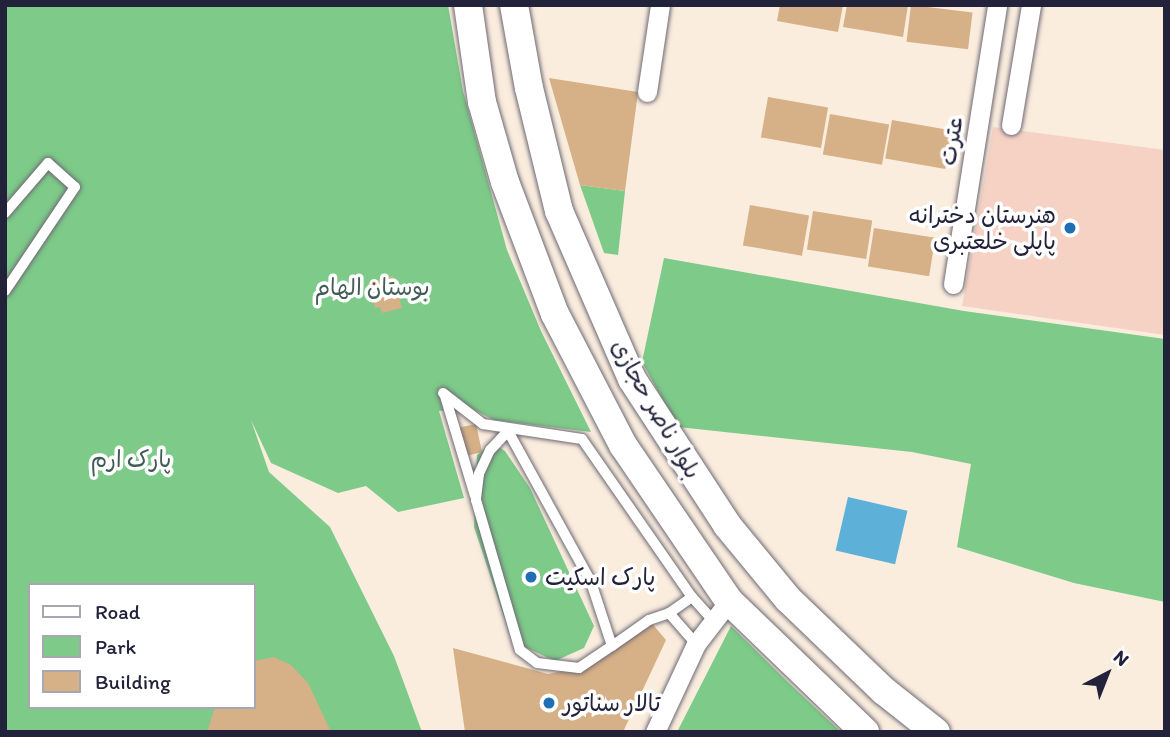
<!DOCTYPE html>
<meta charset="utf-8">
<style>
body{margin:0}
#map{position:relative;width:1170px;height:737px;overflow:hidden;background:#faedde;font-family:Itim,"Playpen Sans Arabic",sans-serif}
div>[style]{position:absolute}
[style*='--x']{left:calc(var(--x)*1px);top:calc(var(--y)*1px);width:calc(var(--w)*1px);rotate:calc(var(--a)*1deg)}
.built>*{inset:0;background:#f6d2c5}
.green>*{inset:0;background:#7dca89}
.water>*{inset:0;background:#5db1d8;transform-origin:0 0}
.building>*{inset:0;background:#d6b087;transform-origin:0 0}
.roads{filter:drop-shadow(0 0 2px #6e6974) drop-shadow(0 0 2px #6e6974)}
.service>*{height:10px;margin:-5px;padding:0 5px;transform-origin:5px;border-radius:5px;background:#fff}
.minor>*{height:19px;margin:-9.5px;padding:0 9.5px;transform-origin:9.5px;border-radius:9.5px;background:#fff}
.secondary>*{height:28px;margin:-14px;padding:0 14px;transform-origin:14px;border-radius:14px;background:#fff}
.dots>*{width:19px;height:19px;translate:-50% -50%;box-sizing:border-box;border:4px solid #fff;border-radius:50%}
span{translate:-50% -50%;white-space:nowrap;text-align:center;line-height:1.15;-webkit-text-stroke:7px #fff;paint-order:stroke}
.street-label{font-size:23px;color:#22223b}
.poi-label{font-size:23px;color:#22223b}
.right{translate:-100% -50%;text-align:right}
.left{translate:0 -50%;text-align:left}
.park-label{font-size:23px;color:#425d56}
.frame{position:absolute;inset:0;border:7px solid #22223b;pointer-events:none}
.legend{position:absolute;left:28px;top:583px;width:228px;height:126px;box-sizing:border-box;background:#fff;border:2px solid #a7a7b1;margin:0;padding:9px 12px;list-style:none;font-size:21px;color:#22223b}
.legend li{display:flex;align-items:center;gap:14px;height:35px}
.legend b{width:35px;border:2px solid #a7a7b1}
.north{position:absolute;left:1072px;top:639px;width:70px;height:70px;-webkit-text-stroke:5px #fff;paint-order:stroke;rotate:42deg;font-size:19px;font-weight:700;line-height:28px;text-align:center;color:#22223b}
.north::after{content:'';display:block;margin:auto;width:24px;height:32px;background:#22223b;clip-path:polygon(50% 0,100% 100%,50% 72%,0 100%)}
</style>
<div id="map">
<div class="built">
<i style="clip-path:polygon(993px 127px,1165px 150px,1165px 335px,962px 306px)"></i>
</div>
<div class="green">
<i style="clip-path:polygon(evenodd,5px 5px,448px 5px,463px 91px,507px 250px,541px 331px,591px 432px,494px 420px,470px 408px,439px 411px,464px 498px,398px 512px,366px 486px,338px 493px,271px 463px,251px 420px,269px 472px,330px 527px,394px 656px,422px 732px,5px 732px,5px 5px,30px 585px,254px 585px,254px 707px,30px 707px,30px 585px)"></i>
<i style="clip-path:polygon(580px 185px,625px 191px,618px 255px,604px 253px)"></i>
<i style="clip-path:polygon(664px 258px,964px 311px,1165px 339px,1165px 602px,1074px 583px,957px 547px,971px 464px,912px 452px,678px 427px,642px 362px)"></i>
<i style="clip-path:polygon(492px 443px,505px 451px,530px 488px,594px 626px,584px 648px,555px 661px,512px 641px,474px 527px,477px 455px)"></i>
<i style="clip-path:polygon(731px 626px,790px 684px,841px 732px,677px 732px)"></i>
</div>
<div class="water">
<i style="left:848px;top:497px;width:61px;height:55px;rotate:13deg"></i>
</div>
<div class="building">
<i style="clip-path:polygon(780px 5px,843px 5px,838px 32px,777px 21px)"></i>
<i style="clip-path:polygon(847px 5px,908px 5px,903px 37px,843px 27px)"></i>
<i style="left:911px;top:5px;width:62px;height:37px;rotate:7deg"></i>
<i style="clip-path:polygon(549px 78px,638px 92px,625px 191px,580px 185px)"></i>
<i style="left:768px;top:97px;width:61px;height:41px;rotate:10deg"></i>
<i style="left:830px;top:114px;width:60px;height:41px;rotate:10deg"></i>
<i style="left:892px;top:120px;width:61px;height:39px;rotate:10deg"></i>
<i style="left:750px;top:205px;width:60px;height:41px;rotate:10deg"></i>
<i style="left:813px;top:211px;width:60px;height:39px;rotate:9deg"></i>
<i style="left:874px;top:228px;width:62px;height:39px;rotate:9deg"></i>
<i style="clip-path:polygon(393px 276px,402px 308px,382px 313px,380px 307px,375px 308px,368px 283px)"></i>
<i style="left:476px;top:424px;width:29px;height:16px;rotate:78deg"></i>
<i style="clip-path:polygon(649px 620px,666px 640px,623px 732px,465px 732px,453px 648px,548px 674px,594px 664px)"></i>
<i style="clip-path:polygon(274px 657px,291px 665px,308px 683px,331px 732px,207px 732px,215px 707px,254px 707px,254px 661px)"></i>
</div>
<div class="roads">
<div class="service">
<i style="--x:5;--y:213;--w:66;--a:-49.3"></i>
<i style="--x:48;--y:163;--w:36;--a:42"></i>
<i style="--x:75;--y:187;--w:125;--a:123.9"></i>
<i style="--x:443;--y:393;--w:51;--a:37.8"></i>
<i style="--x:483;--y:424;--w:100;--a:8.6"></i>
<i style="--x:582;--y:439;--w:193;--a:55.2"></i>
<i style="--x:692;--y:597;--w:28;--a:145"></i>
<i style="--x:445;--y:396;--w:104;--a:73.3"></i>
<i style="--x:692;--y:597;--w:30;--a:48"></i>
<i style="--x:612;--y:646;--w:67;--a:-108.2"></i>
<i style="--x:591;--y:582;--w:172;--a:-118.8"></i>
<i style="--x:508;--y:431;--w:26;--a:133"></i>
<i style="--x:490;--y:450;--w:26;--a:115"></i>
<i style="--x:479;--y:474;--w:26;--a:97"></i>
<i style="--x:476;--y:500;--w:156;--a:73.7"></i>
<i style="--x:520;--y:650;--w:21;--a:37"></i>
<i style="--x:537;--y:663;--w:42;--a:6.8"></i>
<i style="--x:579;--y:668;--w:40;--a:-34"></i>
<i style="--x:612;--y:646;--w:45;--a:-35.1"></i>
<i style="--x:649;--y:620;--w:21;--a:-19"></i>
<i style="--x:669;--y:613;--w:41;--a:48.9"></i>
</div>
<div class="minor">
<i style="--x:647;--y:92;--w:88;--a:-81.5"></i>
<i style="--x:1011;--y:125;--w:122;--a:-80.5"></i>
<i style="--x:953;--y:284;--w:282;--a:-81"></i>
<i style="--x:655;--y:732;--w:97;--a:-65"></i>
<i style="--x:696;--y:644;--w:54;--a:-52.5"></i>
</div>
<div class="secondary">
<i style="--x:468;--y:5;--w:98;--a:81.8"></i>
<i style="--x:482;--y:102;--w:83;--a:74"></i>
<i style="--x:505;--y:182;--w:141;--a:69.3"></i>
<i style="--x:555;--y:314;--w:148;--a:62.6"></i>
<i style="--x:623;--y:445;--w:189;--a:55.8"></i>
<i style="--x:729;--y:601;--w:189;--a:43.9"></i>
<i style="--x:514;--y:5;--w:84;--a:79.8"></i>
<i style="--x:529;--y:88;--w:127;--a:76.3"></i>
<i style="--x:559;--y:211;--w:183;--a:66.5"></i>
<i style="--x:632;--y:379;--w:174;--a:56.9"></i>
<i style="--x:727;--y:525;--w:96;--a:50.5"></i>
<i style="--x:788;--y:599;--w:133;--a:43.8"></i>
<i style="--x:884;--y:691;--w:66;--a:38.3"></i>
</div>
</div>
<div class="dots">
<i style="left:1070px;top:228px;background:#1f6fb2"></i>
<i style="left:531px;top:577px;background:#1f6fb2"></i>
<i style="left:549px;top:703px;background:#1f6fb2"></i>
</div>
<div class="street-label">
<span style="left:951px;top:141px;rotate:-81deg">عترت</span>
<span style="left:656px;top:409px;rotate:60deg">بلوار ناصر حجازی</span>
</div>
<div class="poi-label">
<span class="right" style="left:1056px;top:228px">هنرستان دخترانه<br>پاپلی خلعتبری</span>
<span class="left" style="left:545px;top:577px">پارک اسکیت</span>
<span class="left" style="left:563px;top:703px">تالار سناتور</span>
</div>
<div class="park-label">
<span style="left:372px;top:287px">بوستان الهام</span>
<span style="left:131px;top:459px">پارک ارم</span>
</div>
<div class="frame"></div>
<ul class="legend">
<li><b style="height:9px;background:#fff"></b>Road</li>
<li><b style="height:19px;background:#7dca89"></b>Park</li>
<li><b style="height:19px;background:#d6b087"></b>Building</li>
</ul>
<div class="north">N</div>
</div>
